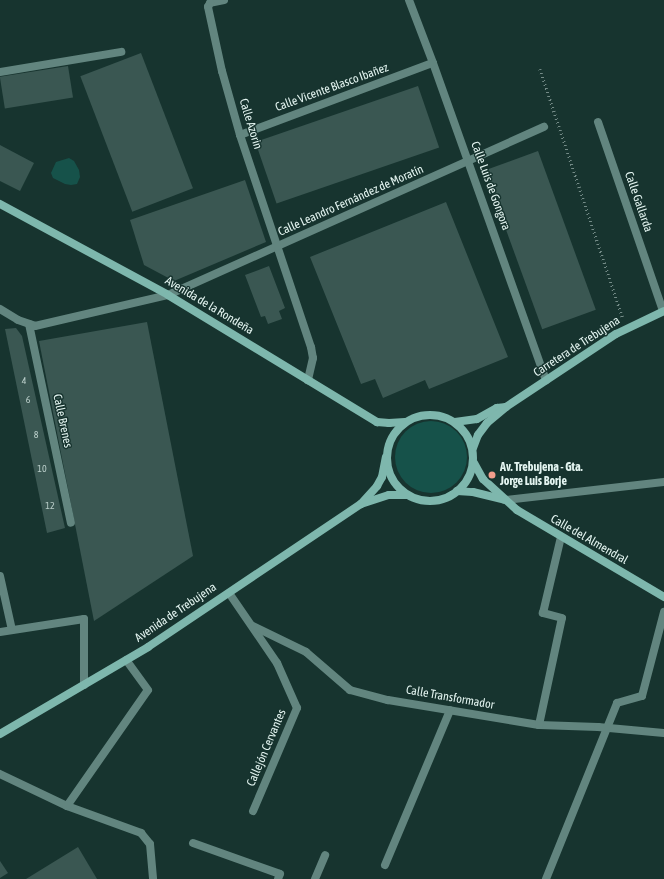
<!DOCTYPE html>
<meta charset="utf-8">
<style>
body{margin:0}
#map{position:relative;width:664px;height:879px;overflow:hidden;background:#17342f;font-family:"Asap Condensed",sans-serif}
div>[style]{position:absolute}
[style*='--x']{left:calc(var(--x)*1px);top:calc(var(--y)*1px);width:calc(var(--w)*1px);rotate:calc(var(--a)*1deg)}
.green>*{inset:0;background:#16524a}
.round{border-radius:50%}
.building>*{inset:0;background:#3a5752;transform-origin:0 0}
.path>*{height:2.5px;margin-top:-1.25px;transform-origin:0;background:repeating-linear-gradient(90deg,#748b87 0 1px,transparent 0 4px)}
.street>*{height:8px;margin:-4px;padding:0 4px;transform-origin:4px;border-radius:4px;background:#62857f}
.secondary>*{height:8px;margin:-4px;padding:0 4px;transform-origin:4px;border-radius:4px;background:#7eb7ad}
.secondary>.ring{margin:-4px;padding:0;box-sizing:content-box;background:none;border:8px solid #7eb7ad;border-radius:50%}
.dots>*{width:11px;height:11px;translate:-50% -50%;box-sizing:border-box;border:2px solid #17342f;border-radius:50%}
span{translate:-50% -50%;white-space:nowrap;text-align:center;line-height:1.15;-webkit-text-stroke:3px #17342f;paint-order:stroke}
.number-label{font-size:10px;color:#b9cdc8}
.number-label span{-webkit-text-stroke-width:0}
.street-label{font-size:12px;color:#e3f4f0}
.poi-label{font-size:12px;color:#e3f4f0;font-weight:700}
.left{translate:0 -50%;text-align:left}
</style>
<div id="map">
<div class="green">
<i style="clip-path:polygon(69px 158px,74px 161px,79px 170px,80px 177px,77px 184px,71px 185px,65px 184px,53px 178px,51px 173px,56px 162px)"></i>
<i class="round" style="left:395px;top:421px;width:72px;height:72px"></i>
</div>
<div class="building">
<i style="left:141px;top:53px;width:145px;height:65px;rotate:69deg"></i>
<i style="left:68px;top:66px;width:32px;height:69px;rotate:81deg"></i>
<i style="left:418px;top:86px;width:65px;height:172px;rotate:71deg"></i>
<i style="clip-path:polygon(0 145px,34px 163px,20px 191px,0 181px)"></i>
<i style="left:538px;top:151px;width:169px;height:57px;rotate:70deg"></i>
<i style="clip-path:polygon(245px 180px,266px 242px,174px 281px,144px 265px,130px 220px)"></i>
<i style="clip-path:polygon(446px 202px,508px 357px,429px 389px,425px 380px,383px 398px,375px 379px,361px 384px,310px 257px)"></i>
<i style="clip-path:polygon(269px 266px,285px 308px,279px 311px,282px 319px,268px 324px,265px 316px,261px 317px,245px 275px)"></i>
<i style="clip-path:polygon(147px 322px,193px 556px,94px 621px,39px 341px)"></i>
<i style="clip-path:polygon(16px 328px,22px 336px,65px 528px,47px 533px,5px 329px)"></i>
<i style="clip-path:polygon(78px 847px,97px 879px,26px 879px)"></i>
<i style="clip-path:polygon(0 861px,8px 873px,0 878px)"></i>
</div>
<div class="path">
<i style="--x:540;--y:69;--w:263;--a:71.6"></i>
</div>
<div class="street">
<i style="--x:224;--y:0;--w:14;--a:168"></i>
<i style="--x:210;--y:3;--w:4;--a:117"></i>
<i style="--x:208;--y:7;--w:66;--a:77.7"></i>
<i style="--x:222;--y:71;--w:66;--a:74.3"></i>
<i style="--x:240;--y:135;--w:224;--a:71.5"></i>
<i style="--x:311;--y:347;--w:11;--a:80"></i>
<i style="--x:313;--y:358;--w:23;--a:103"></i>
<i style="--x:409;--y:0;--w:67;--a:69.1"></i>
<i style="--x:433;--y:63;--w:337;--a:70.4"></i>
<i style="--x:0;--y:72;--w:123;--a:-9.4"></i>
<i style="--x:598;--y:122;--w:200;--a:71"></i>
<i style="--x:240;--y:135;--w:206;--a:-20.5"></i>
<i style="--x:0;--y:309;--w:21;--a:31"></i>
<i style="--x:18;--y:320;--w:18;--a:19"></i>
<i style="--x:35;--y:326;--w:137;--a:-13.1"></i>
<i style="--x:168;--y:295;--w:412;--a:-24.1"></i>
<i style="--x:29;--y:324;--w:203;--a:78.1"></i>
<i style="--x:505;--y:500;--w:160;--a:-6.5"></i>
<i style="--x:0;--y:576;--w:55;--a:77.5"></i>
<i style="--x:229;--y:593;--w:85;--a:55.6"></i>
<i style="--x:277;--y:663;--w:49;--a:66"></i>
<i style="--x:297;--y:708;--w:112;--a:113.1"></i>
<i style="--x:253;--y:626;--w:59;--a:26.1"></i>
<i style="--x:306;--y:652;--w:58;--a:40.8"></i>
<i style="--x:350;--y:690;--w:39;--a:15"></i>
<i style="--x:388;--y:700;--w:153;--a:9.4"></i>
<i style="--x:539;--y:725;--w:59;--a:1.9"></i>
<i style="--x:598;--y:727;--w:66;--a:5.2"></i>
<i style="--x:0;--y:632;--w:85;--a:-8.8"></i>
<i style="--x:84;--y:619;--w:66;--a:90"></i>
<i style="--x:539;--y:725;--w:109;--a:-77.9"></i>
<i style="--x:562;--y:618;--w:20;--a:-165"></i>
<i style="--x:543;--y:613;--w:78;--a:-76.7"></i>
<i style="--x:0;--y:774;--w:74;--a:25.5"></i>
<i style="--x:67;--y:806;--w:79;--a:20"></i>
<i style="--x:141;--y:833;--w:14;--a:51"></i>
<i style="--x:150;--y:844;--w:35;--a:85"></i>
<i style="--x:67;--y:806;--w:141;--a:-55.1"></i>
<i style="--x:148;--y:690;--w:37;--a:-126"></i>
<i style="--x:193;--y:843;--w:92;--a:19.6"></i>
<i style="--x:280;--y:874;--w:5;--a:112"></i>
<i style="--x:385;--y:865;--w:168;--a:-67.2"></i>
<i style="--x:315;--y:879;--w:26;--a:-67"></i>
<i style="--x:546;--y:879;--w:190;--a:-68"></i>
<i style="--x:617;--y:703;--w:26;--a:-16"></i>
<i style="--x:642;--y:696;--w:87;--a:-75.3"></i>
</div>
<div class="secondary">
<i style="--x:0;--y:204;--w:191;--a:28.4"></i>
<i style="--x:168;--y:295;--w:245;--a:31.3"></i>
<i style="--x:377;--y:422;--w:12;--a:5"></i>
<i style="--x:389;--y:423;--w:16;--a:-4"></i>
<i class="ring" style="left:387px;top:415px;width:78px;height:78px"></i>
<i style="--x:455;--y:422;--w:22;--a:-8"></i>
<i style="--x:477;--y:419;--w:23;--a:-29"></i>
<i style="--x:497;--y:408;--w:9;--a:-6"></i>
<i style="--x:473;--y:448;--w:14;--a:-69"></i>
<i style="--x:478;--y:435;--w:15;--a:-53"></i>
<i style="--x:487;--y:423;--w:25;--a:-40"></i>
<i style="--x:506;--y:407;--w:132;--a:-33.6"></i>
<i style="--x:616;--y:334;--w:53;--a:-25.6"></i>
<i style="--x:474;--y:463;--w:18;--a:61"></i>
<i style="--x:483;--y:479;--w:46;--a:42.4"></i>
<i style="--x:517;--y:510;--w:171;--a:30.6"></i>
<i style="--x:457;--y:491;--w:16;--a:4"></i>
<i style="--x:473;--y:492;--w:33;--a:14"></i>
<i style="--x:361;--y:504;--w:29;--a:-18"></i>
<i style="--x:389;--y:495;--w:18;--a:0"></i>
<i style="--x:0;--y:734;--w:172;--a:-30.4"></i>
<i style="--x:148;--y:647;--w:257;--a:-33.9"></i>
<i style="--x:361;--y:504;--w:24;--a:-48"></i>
<i style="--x:377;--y:486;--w:10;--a:-61"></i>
<i style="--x:382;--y:477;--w:20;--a:-79"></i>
</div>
<div class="dots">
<i style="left:492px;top:475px;background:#f49d8c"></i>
</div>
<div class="number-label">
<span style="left:24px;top:381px">4</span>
<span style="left:28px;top:400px">6</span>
<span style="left:36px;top:435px">8</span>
<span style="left:42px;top:469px">10</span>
<span style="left:50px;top:506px">12</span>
</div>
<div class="street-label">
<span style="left:332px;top:88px;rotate:-20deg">Calle Vicente Blasco Ibañez</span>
<span style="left:250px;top:124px;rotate:73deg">Calle Azorin</span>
<span style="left:490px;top:186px;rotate:70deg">Calle Luis de Gongora</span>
<span style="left:351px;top:201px;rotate:-24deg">Calle Leandro Fernández de Moratín</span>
<span style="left:638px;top:202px;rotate:71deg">Calle Gallarda</span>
<span style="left:209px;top:306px;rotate:31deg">Avenida de la Rondeña</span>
<span style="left:577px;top:347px;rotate:-33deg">Carretera de Trebujena</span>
<span style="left:62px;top:421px;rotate:78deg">Calle Brenes</span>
<span style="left:589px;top:540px;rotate:30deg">Calle del Almendral</span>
<span style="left:176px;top:613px;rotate:-34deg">Avenida de Trebujena</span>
<span style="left:450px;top:698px;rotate:10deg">Calle Transformador</span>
<span style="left:267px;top:748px;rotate:-67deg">Callejón Cervantes</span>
</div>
<div class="poi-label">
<span class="left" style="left:500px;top:475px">Av. Trebujena - Gta.<br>Jorge Luis Borje</span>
</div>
</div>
